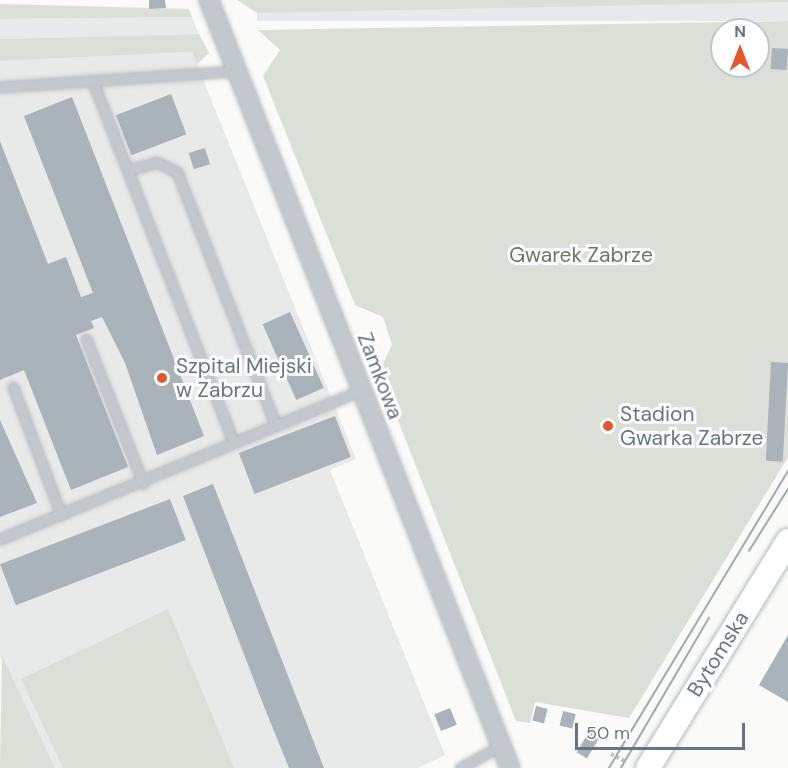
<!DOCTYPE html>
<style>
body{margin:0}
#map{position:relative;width:788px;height:768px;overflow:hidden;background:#fafaf8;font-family:"DM Sans",sans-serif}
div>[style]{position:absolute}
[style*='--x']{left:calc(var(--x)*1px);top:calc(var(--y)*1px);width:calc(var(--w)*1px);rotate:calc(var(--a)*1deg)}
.built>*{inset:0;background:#e8e9e9;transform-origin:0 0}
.green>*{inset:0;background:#dadfd7}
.building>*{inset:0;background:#aab3b9;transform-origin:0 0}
.path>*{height:4px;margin-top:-2px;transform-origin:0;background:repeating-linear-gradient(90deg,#bbbfc2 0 3px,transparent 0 6px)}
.roads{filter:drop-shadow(0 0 2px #b3babf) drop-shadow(0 0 2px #b3babf)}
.lane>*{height:9px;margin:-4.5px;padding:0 4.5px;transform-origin:4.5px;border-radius:4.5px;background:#c3c8cc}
.street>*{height:18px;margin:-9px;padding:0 9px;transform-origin:9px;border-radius:9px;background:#c3c8cc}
.secondary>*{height:24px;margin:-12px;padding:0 12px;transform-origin:12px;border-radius:12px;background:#fff}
.tram>*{height:1.5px;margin:-0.75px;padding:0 0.75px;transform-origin:0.75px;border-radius:0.75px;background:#a2aab0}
.dots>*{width:16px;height:16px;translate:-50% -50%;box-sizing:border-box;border:3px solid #fff;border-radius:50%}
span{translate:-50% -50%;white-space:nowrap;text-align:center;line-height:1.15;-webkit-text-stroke:6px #fff;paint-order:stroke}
.park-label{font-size:21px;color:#687a64}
.poi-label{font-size:21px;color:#657683}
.left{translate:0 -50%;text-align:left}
.street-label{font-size:21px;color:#657683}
.north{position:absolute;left:710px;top:18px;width:60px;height:60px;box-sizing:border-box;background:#fff;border:2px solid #c1c8cd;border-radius:50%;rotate:0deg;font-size:16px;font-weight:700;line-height:24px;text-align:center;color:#657683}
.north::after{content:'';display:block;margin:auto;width:21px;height:27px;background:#e4572e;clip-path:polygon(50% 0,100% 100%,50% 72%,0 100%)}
.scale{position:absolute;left:575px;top:723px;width:170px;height:27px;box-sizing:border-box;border:3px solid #657683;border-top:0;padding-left:8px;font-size:18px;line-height:21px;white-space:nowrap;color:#657683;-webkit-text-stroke:4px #fff;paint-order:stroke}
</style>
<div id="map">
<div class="built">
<i style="left:788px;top:2px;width:19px;height:531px;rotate:90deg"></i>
<i style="clip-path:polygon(192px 17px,199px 34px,0 39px,0 19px)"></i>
<i style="clip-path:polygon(192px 52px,356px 459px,330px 470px,445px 755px,418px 768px,55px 768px,0 657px,0 61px)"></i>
</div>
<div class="green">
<i style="clip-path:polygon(237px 0,788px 0,788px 2px,257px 13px)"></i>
<i style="clip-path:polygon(0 4px,189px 9px,192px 17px,0 19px)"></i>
<i style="clip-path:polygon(evenodd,788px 21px,788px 457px,629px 718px,535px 702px,530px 723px,516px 721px,379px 372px,392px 345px,383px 317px,355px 305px,263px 76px,280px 50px,258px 30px,788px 21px,722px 30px,758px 30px,758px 66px,722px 66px,722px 30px)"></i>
<i style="clip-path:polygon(199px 34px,209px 53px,197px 64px,192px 52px,0 61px,0 39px)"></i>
<i style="clip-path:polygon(168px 609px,234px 768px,63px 768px,21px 679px)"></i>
<i style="clip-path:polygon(2px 656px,55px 768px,0 768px)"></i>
</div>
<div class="building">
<i style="clip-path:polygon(149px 0,165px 0,166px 8px,149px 9px)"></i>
<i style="left:772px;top:48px;width:16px;height:21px;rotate:4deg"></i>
<i style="left:171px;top:94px;width:43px;height:59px;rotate:69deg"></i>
<i style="clip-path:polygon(72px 97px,204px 436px,157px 455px,125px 363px,102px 317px,91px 321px,94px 328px,76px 335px,128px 467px,71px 490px,24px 370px,0 380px,0 141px,48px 264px,66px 257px,81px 297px,93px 293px,24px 116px)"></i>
<i style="left:205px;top:148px;width:17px;height:17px;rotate:73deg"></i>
<i style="left:290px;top:312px;width:83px;height:30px;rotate:66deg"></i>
<i style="left:771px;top:362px;width:17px;height:99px;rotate:3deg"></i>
<i style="left:335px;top:416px;width:44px;height:103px;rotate:69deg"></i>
<i style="clip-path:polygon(0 420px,37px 503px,0 517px)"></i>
<i style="clip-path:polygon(213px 484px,290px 681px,324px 768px,289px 768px,265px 709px,183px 496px)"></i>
<i style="left:170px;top:499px;width:44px;height:182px;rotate:69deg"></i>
<i style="clip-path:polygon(788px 635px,788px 702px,759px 685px)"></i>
<i style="left:536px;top:706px;width:12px;height:15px;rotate:14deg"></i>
<i style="left:450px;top:708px;width:18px;height:17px;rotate:68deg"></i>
<i style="left:563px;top:711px;width:13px;height:15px;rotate:13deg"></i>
<i style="left:590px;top:730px;width:12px;height:26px;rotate:31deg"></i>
</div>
<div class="path">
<i style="--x:611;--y:754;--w:17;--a:28"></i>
</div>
<div class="roads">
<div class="lane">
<i style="--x:93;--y:82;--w:385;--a:68.7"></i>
<i style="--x:0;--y:87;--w:238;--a:-3.9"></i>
<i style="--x:128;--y:170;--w:30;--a:-15"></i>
<i style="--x:157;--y:162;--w:22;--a:27"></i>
<i style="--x:177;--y:172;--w:270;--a:68.7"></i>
<i style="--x:86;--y:339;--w:155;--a:68.4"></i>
<i style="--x:13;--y:387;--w:137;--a:69.4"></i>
<i style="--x:0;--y:539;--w:391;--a:-22.4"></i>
<i style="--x:460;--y:768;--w:46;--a:-28.8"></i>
</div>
<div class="street">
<i style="--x:209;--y:0;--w:825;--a:68.6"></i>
</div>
<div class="secondary">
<i style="--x:648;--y:768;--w:267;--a:-58.3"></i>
</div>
</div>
<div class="tram">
<i style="--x:749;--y:551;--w:73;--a:-57.8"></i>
<i style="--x:609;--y:768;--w:347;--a:-58.9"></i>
<i style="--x:621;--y:768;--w:174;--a:-59.6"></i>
</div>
<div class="dots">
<i style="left:162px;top:378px;background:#e4572e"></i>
<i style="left:608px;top:426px;background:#e4572e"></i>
</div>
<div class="park-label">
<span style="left:581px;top:255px">Gwarek Zabrze</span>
</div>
<div class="poi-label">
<span class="left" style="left:176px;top:378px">Szpital Miejski<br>w Zabrzu</span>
<span class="left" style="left:620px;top:426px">Stadion<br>Gwarka Zabrze</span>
</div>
<div class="street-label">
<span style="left:380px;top:376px;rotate:69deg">Zamkowa</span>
<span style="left:718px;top:654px;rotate:-58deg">Bytomska</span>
</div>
<div class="north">N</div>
<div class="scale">50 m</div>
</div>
